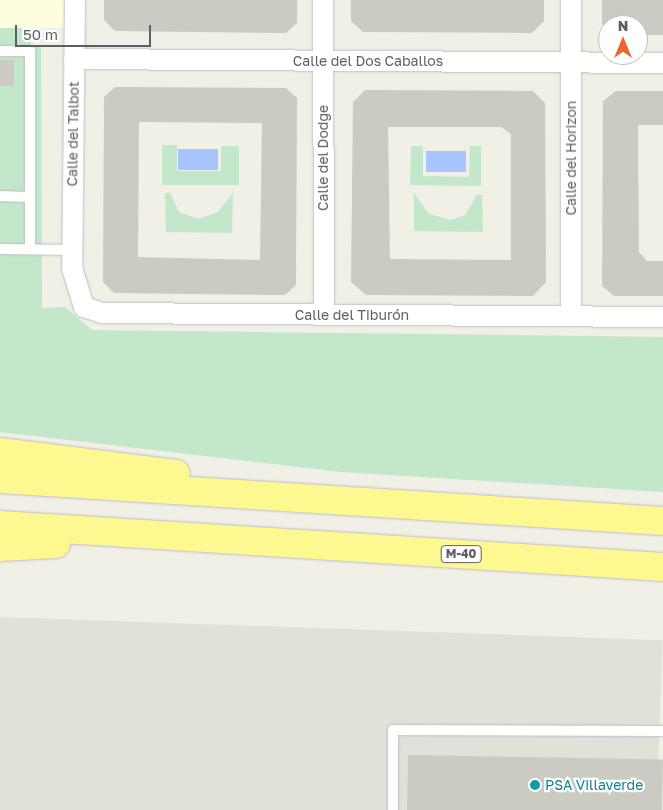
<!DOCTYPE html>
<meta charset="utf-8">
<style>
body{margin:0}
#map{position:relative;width:663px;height:810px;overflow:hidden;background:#f0f0e6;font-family:"Golos Text",sans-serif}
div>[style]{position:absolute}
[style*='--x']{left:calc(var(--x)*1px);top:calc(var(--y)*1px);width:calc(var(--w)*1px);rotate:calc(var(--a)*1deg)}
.commercial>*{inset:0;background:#fefddd;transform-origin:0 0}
.industrial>*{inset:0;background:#e1e1da;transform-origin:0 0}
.green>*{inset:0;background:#c3e7ca}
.water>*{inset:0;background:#a7c6ff;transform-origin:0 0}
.building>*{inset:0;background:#cbcac3;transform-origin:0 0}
.roads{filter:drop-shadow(0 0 1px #bdbec4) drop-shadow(0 0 1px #bdbec4)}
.lane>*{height:10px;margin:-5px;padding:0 5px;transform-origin:5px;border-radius:5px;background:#fff}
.street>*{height:20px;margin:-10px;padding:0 10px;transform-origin:10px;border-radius:10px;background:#fff}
.highway>*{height:28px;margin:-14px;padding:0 14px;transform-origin:14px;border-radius:14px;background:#fdf890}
.dots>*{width:14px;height:14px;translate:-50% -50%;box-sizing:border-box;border:2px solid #fff;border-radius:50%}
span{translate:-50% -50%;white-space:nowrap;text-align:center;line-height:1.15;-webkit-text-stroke:4.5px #fff;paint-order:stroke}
.shield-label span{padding:1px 4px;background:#fff;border:1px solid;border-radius:4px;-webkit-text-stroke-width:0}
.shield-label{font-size:12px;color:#5d5f66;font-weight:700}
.street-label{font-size:14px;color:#5d5f66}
.culture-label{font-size:14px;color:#0d838f}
.left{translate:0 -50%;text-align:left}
.north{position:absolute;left:598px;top:15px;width:50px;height:50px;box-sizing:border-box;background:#fff;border:1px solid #bebfc2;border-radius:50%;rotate:0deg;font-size:14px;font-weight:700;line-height:20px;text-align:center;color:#5d5f66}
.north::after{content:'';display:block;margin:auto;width:18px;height:22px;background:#e96732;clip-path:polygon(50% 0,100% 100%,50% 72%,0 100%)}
.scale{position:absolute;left:15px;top:25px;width:136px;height:22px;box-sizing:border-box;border:2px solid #5d5f66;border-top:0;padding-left:6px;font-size:15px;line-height:18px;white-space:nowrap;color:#5d5f66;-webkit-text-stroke:4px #fff;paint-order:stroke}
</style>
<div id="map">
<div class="commercial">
<i style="left:0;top:0;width:75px;height:28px"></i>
</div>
<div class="industrial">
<i style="left:0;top:617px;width:663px;height:193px;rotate:2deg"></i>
</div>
<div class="green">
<i style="clip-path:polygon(0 28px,31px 28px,31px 45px,41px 45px,42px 308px,65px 307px,92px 330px,663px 337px,663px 492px,341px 472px,0 432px)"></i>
<i style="clip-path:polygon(162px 145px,177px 145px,177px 171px,221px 171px,221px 146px,239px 146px,239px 185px,162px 185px)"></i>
<i style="clip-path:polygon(411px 146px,423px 146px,423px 176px,469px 177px,470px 146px,481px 146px,481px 186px,410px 185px)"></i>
<i style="clip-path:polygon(165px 193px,170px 193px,179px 212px,199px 219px,218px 212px,233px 193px,232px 233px,166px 232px)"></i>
<i style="clip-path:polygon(414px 193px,429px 214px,451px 220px,465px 215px,477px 195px,482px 195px,483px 232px,414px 231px)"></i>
</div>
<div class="water">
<i style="left:178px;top:149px;width:40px;height:21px"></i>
<i style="left:426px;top:151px;width:40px;height:21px"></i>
</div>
<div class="building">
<i style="clip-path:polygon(104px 0,297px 0,297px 23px,286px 33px,115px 31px,104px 20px)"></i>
<i style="clip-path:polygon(351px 0,544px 0,544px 21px,532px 33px,363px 32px,351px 21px)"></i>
<i style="clip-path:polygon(602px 0,663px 0,663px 35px,638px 35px,638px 25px,602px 25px)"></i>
<i style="left:0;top:60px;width:14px;height:26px"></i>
<i style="clip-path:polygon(evenodd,115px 87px,286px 88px,297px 98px,296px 285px,285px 295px,114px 293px,103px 282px,104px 97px,115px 87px,139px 122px,262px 123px,260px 260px,138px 257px,139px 122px)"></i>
<i style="clip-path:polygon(evenodd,365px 90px,533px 91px,545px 103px,546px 282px,533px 296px,366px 295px,351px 282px,353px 102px,365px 90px,388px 127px,501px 127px,511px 134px,511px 260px,390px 259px,388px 127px)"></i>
<i style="clip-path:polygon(616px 91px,663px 91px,663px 125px,638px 125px,639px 252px,647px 261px,663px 261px,663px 296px,614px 296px,602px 286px,603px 101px)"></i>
<i style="left:408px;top:755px;width:255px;height:55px;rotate:1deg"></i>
</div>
<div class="roads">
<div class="lane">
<i style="--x:0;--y:51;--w:30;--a:0"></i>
<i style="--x:30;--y:51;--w:198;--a:90"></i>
<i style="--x:0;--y:196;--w:29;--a:2"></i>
<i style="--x:0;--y:249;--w:72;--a:0.8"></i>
<i style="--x:393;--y:810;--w:80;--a:-90"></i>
<i style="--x:393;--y:730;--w:270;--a:0.2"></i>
</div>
<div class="street">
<i style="--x:75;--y:0;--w:268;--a:90.6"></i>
<i style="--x:72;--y:268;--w:41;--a:72.9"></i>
<i style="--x:84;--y:307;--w:20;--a:18"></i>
<i style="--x:103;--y:313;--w:560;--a:0.41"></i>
<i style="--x:323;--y:0;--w:315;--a:89.8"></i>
<i style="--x:74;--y:59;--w:589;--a:0.39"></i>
<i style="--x:571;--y:316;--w:316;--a:-90"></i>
</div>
<div class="highway">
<i style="--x:0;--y:452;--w:177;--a:7.1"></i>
<i style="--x:0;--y:479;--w:664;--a:3.62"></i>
<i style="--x:0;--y:525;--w:664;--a:3.62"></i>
<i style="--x:0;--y:547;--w:56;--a:-3.1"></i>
</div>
</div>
<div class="dots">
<i style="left:535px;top:785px;background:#0f9aa8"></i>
</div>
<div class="shield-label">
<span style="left:461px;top:554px">M-40</span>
</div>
<div class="street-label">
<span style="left:368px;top:61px">Calle del Dos Caballos</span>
<span style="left:73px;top:134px;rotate:-89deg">Calle del Talbot</span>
<span style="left:323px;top:158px;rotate:-90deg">Calle del Dodge</span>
<span style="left:571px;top:158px;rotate:-90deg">Calle del Horizon</span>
<span style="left:352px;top:315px">Calle del Tiburón</span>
</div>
<div class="culture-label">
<span class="left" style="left:545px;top:785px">PSA Villaverde</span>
</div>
<div class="north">N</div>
<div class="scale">50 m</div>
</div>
